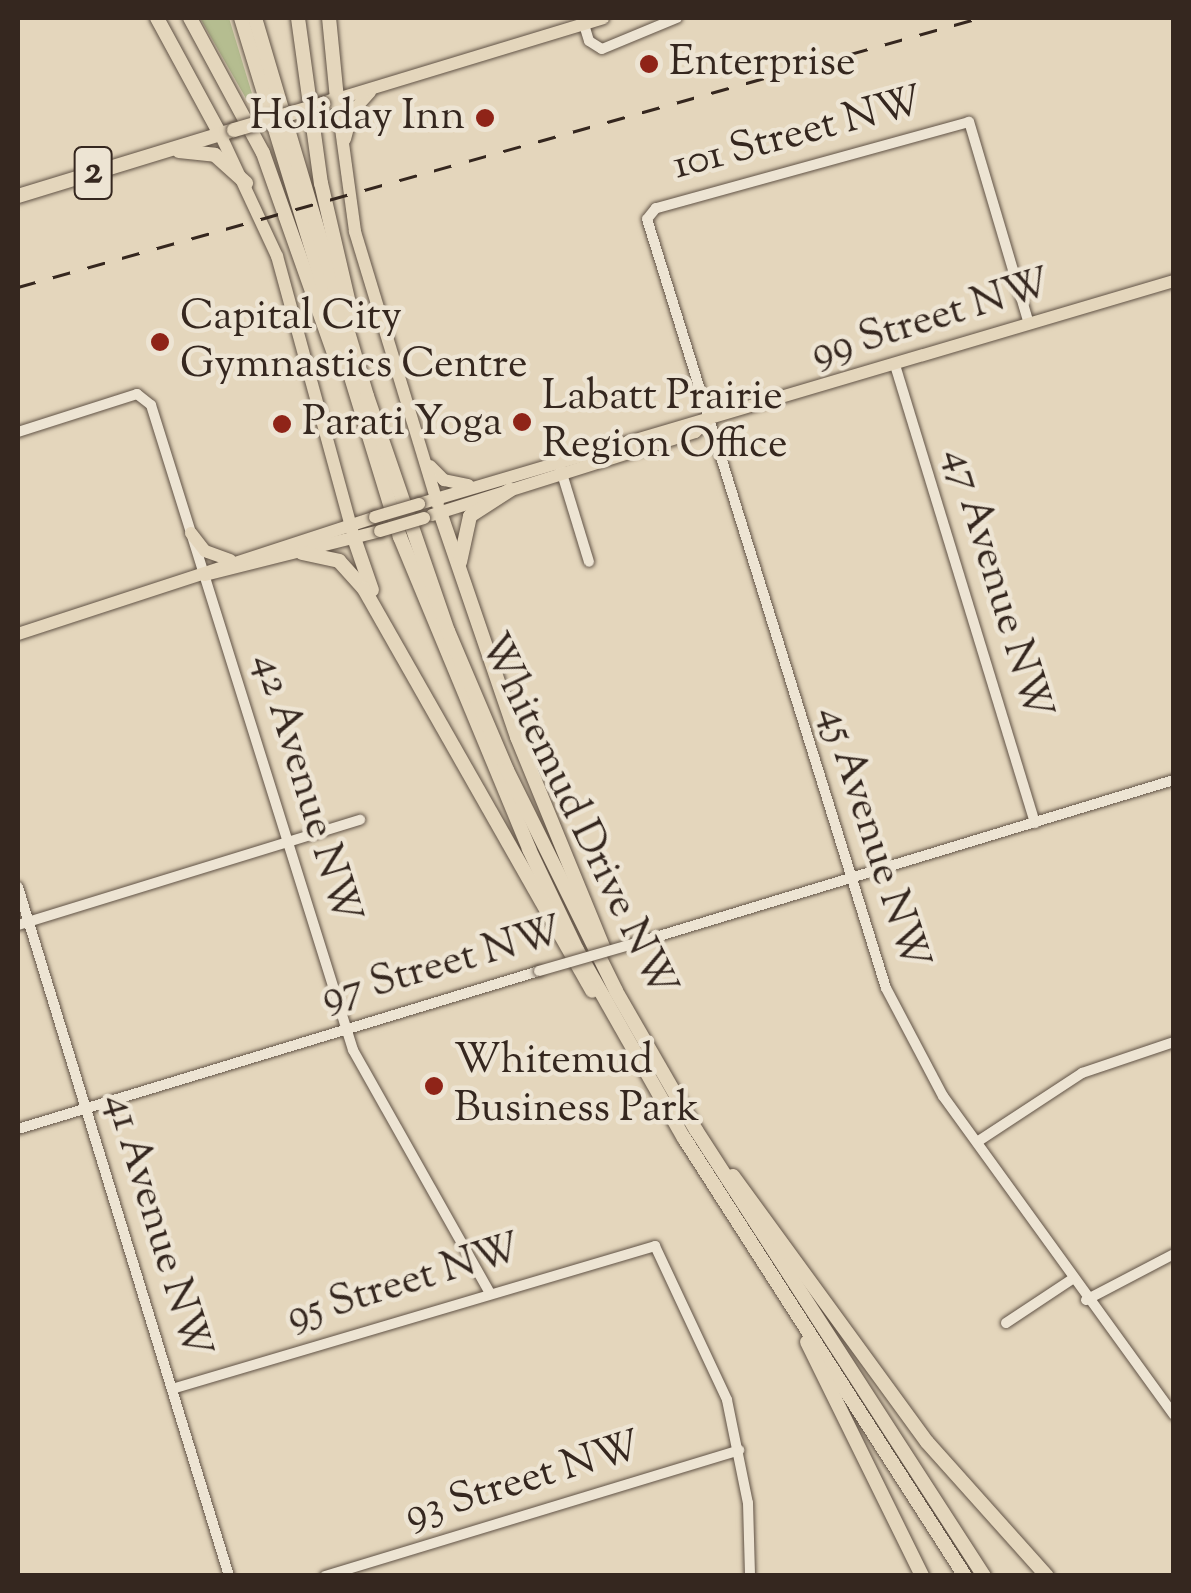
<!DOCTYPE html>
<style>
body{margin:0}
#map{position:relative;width:1191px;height:1593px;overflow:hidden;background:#e4d6bc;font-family:"Sorts Mill Goudy",serif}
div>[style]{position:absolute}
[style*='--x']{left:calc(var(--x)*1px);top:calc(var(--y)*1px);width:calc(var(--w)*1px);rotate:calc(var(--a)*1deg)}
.green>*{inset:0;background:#b5bd90}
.roads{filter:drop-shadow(0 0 2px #615346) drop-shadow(0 0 2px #615346)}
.minor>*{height:10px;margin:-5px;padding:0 5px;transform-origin:5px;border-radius:5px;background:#ede4d3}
.major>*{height:12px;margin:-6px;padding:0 6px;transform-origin:6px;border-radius:6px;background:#e4d6bc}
.highway>*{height:14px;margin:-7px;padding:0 7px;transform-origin:7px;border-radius:7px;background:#e4d6bc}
.rail>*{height:2.5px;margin-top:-1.25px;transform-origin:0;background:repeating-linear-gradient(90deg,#35271f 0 18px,transparent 0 36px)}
.bridges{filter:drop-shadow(0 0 2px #615346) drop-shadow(0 0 2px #615346)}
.minor-bridge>*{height:10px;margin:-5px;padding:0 5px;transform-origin:5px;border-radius:5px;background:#ede4d3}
.major-bridge>*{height:12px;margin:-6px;padding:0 6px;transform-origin:6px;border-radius:6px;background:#e4d6bc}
.highway-bridge>*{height:14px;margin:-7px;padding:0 7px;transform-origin:7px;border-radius:7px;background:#e4d6bc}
.dots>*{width:28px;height:28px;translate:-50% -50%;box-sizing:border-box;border:5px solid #ede4d3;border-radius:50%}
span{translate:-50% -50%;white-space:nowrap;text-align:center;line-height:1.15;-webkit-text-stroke:9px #ede4d3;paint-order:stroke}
.shield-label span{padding:2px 8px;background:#ede4d3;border:2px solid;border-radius:8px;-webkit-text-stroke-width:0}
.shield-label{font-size:40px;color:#35271f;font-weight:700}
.poi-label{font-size:42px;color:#35271f}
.left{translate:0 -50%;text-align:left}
.right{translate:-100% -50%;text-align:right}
.street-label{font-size:42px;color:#35271f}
.frame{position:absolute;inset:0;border:20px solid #35271f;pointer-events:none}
</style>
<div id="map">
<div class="green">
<i style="clip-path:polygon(200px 18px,229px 18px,253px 97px,248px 102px)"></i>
</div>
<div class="roads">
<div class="minor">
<i style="--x:582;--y:18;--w:24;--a:73"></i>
<i style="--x:589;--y:41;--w:15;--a:32"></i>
<i style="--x:602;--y:49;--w:81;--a:-22.5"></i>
<i style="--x:1029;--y:324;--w:211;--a:-106.5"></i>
<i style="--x:969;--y:122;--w:325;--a:164.6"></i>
<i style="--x:656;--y:208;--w:14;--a:129"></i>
<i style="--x:647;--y:219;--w:805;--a:72.74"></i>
<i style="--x:886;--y:988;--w:122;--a:62.2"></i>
<i style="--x:943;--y:1096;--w:394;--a:54.1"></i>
<i style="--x:895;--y:365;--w:479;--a:73"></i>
<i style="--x:18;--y:432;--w:125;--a:-17.7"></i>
<i style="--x:137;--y:394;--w:18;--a:38"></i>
<i style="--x:151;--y:405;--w:676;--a:72.61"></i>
<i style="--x:353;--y:1050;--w:277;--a:60.6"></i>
<i style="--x:560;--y:467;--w:99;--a:73"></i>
<i style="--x:18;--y:887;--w:721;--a:72.97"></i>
<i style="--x:18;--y:925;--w:358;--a:-17.1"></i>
<i style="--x:636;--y:943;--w:562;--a:-16.86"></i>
<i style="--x:18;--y:1129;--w:544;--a:-16.87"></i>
<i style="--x:977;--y:1142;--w:126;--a:-33.3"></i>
<i style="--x:1082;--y:1073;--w:97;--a:-18.6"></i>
<i style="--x:1086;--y:1300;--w:99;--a:-27.6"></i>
<i style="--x:1006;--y:1323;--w:78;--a:-33.5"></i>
<i style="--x:172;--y:1389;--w:504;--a:-16.49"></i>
<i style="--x:655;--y:1246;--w:170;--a:64.9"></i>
<i style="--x:727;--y:1400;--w:105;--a:78.5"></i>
<i style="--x:748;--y:1503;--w:73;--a:88.4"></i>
<i style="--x:325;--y:1576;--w:433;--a:-16.9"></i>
</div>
<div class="major">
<i style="--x:220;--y:134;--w:135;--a:65"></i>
<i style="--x:277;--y:256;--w:292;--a:74.7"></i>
<i style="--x:345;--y:139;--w:28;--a:-75"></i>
<i style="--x:352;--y:112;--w:27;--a:-48"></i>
<i style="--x:430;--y:466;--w:20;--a:45"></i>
<i style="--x:444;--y:480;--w:25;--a:12"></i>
<i style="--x:419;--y:504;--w:787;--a:-16.46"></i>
<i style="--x:438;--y:505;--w:286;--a:-106.9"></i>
<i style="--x:355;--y:231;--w:133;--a:-97.8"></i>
<i style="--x:337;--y:99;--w:278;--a:-16.9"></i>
<i style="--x:432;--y:515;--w:276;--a:-17.5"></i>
<i style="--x:695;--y:432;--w:16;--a:-43"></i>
<i style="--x:191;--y:533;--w:23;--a:52"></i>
<i style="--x:205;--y:551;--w:27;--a:20"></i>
<i style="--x:205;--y:575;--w:180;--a:-14.1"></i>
<i style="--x:18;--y:634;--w:376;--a:-18.1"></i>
</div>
<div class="highway">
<i style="--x:157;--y:18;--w:132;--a:61.5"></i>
<i style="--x:190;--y:18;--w:153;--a:61.6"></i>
<i style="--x:263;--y:153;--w:225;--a:70.5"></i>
<i style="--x:241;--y:18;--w:543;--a:72.97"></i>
<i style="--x:400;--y:537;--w:338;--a:67.5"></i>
<i style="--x:529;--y:849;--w:112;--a:64.6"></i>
<i style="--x:577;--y:950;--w:216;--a:60.4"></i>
<i style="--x:684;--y:1138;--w:520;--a:57.32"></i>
<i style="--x:255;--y:18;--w:394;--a:73.5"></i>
<i style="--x:367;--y:396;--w:249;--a:71"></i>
<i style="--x:448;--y:631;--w:151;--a:67"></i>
<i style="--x:507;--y:770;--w:246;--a:63.7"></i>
<i style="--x:616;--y:991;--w:160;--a:60.1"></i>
<i style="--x:696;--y:1130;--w:531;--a:57.15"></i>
<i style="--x:298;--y:18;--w:167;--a:82.1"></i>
<i style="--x:321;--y:183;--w:132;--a:76.9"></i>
<i style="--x:323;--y:104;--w:15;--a:-20"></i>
<i style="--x:337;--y:99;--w:81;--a:-95.6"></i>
<i style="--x:179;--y:151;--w:36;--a:6"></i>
<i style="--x:215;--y:155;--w:42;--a:42.1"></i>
<i style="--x:18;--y:196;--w:226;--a:-17"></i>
<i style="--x:440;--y:512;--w:238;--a:71.1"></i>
<i style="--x:517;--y:737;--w:227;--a:67.7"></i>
<i style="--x:354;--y:538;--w:55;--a:70.9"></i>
<i style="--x:302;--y:553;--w:38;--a:12"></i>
<i style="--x:339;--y:561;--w:38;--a:48"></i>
<i style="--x:364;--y:589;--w:462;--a:60.4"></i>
<i style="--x:460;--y:562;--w:47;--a:-77.7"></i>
<i style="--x:470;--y:516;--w:48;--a:-33"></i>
<i style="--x:733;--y:1176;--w:329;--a:53.9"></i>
<i style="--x:927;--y:1442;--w:180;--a:48.2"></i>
<i style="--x:807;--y:1342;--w:261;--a:63.8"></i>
</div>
</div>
<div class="rail">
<i style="--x:18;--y:287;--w:998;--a:-15.64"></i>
</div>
<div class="bridges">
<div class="minor-bridge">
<i style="--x:539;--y:971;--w:101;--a:-16.1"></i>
</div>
<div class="major-bridge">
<i style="--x:375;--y:517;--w:46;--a:-16.5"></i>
<i style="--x:380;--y:531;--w:46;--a:-16.5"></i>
</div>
<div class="highway-bridge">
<i style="--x:234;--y:130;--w:93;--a:-16.3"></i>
</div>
</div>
<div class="dots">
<i style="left:649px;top:64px;background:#8f2418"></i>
<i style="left:485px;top:118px;background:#8f2418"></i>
<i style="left:160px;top:342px;background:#8f2418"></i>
<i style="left:522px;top:422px;background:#8f2418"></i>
<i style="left:282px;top:424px;background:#8f2418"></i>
<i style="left:434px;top:1086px;background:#8f2418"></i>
</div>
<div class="shield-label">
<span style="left:93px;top:173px">2</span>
</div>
<div class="poi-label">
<span class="left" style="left:669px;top:64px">Enterprise</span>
<span class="right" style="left:465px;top:118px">Holiday Inn</span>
<span class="left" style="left:180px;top:342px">Capital City<br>Gymnastics Centre</span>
<span class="left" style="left:542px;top:422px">Labatt Prairie<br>Region Office</span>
<span class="left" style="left:302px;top:424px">Parati Yoga</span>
<span class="left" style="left:454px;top:1086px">Whitemud<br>Business Park</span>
</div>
<div class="street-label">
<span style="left:798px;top:135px;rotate:-15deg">101 Street NW</span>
<span style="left:931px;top:320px;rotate:-17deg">99 Street NW</span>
<span style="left:996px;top:584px;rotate:73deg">47 Avenue NW</span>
<span style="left:305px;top:789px;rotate:73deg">42 Avenue NW</span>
<span style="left:576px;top:816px;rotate:64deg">Whitemud Drive NW</span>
<span style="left:872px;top:838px;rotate:72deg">45 Avenue NW</span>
<span style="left:442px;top:966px;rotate:-16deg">97 Street NW</span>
<span style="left:156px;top:1226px;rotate:73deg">41 Avenue NW</span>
<span style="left:404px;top:1284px;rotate:-17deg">95 Street NW</span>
<span style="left:523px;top:1482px;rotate:-17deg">93 Street NW</span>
</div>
<div class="frame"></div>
</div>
